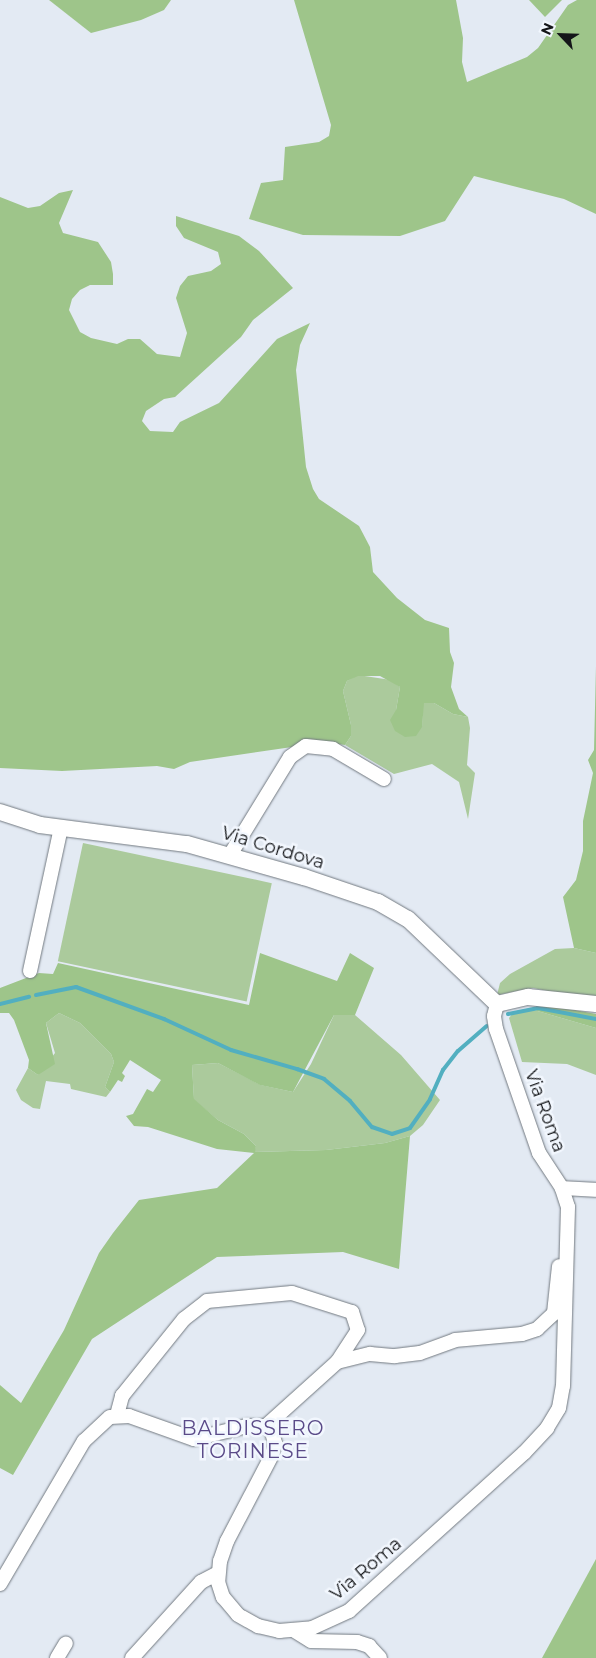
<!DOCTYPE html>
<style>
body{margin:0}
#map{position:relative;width:596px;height:1658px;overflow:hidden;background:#e3eaf3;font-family:Montserrat,sans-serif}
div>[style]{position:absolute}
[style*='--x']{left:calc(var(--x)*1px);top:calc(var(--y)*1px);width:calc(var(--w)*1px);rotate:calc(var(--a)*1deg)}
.green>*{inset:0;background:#abca9c;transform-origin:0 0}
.forest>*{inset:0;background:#9ec58a}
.stream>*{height:4px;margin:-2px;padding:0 2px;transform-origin:2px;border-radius:2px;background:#52afc0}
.roads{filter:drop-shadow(0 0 1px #727980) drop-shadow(0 0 1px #727980)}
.minor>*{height:14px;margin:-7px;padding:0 7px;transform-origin:7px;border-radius:7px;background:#fff}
.tertiary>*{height:16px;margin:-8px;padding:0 8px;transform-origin:8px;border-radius:8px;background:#fff}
span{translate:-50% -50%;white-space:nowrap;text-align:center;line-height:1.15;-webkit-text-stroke:5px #f2f7fe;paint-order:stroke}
.street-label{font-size:18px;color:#141619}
.quarter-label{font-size:20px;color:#5a4a88;letter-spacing:1px}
.north{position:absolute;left:536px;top:10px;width:50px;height:50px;-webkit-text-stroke:4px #f2f7fe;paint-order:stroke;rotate:294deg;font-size:14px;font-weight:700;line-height:20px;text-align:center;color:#141619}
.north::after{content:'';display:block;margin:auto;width:18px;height:22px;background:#141619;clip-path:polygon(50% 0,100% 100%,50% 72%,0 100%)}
</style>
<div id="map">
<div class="green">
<i style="clip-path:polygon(358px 675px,391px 680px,400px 687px,396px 710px,422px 727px,423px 703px,434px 703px,453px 714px,468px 717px,470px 728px,467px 765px,475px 773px,468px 819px,459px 782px,432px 764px,394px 774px,345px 745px,351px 736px,351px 725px,343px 691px,347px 681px)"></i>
<i style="left:83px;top:843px;width:193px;height:121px;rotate:12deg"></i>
<i style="clip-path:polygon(574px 948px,596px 953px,596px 996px,571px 996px,533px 988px,497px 995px,500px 983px,510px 974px,555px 949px)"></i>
<i style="clip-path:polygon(534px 1010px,596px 1028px,596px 1075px,567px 1064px,522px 1062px,509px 1018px,513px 1013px)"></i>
<i style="clip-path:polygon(59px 1013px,80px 1023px,111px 1054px,114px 1062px,105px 1087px,110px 1092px,106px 1097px,71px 1089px,70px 1084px,46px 1081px,40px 1109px,33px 1108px,21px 1100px,16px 1090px,28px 1068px,38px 1075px,55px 1053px,46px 1023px)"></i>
<i style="clip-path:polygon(334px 1015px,355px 1015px,401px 1055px,440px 1100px,423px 1125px,410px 1136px,385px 1143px,326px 1150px,254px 1152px,256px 1146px,244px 1134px,218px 1120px,194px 1100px,192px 1065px,218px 1063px,261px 1085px,293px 1092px,311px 1064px)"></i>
</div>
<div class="forest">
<i style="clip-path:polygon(49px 0,171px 0,164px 10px,141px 20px,91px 33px)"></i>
<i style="clip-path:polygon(294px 0,456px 0,463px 38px,462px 62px,467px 82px,527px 57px,538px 48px,568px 5px,577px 0,596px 0,596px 214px,564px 199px,474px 176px,445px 221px,400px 236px,303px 235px,249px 219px,261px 183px,283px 180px,285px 147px,319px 142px,329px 136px,331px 125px)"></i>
<i style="clip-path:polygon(529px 0,562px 0,545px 17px)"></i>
<i style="clip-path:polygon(73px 190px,59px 223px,63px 233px,98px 242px,111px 262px,113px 274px,113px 285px,90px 285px,80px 290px,72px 299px,69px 310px,80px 332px,91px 338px,117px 344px,128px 339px,140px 339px,157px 354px,180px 357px,187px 333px,176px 298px,180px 286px,188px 276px,211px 271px,221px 264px,218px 252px,184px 238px,176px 226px,176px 216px,239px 236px,259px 251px,293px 288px,253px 320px,241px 337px,175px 397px,164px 399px,146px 411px,142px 421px,150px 431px,173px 432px,180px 422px,219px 403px,277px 339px,310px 323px,300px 345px,296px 370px,306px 467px,313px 489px,319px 499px,359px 526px,370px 547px,373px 572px,397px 598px,425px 620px,449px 628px,450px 652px,454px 663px,451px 687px,459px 709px,468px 717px,453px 714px,434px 703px,424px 703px,422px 727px,416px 736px,405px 737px,395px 731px,390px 720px,396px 710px,400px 687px,380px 676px,358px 676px,347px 681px,343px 691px,351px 725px,351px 736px,345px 745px,311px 740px,292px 747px,190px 762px,174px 769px,157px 766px,62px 771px,0 768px,0 197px,28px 208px,40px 206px,59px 193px)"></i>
<i style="clip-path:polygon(596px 666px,596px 953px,574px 948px,563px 897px,576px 880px,583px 851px,583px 821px,593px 773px,588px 760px,594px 750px)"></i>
<i style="clip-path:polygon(260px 953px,337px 981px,350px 953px,374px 968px,355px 1015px,334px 1015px,293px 1092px,260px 1085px,218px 1063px,192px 1065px,194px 1099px,218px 1120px,244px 1134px,256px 1146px,255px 1152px,326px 1150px,385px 1143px,410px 1136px,399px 1269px,343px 1252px,217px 1257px,92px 1339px,13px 1475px,0 1468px,0 1385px,21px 1403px,64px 1330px,99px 1253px,113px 1233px,139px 1200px,217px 1188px,254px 1153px,217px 1149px,148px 1127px,134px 1126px,126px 1116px,133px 1114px,147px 1089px,153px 1092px,161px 1080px,130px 1060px,122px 1073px,125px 1076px,122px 1082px,118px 1080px,110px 1092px,105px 1087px,114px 1062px,111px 1054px,80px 1023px,59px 1013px,46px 1023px,55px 1064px,38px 1075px,28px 1068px,29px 1060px,14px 1020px,9px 1013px,0 1013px,0 988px,39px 973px,53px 974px,58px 963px,249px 1005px)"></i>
<i style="clip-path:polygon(537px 1006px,553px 1006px,596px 1014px,596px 1028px,534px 1010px)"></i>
<i style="clip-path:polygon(596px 1559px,596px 1658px,542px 1658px)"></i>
</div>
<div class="stream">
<i style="--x:36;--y:995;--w:41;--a:-11.3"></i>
<i style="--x:76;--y:987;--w:94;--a:20"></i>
<i style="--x:164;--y:1019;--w:74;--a:24.8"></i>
<i style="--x:231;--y:1050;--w:69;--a:16.1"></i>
<i style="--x:297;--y:1069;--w:29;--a:20"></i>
<i style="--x:324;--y:1079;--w:34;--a:40"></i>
<i style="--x:350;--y:1101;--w:34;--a:50"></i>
<i style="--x:372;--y:1127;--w:21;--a:19"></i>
<i style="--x:392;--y:1134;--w:19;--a:-18"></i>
<i style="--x:410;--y:1128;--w:35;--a:-55"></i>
<i style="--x:430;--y:1099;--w:32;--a:-66"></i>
<i style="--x:443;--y:1070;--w:24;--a:-52"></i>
<i style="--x:458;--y:1051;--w:38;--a:-41"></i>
<i style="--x:0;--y:1004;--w:30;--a:-14"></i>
<i style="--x:508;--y:1014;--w:31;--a:-11"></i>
<i style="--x:538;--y:1008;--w:59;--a:10.7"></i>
</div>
<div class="roads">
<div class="minor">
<i style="--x:230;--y:855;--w:115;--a:-58.5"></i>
<i style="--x:290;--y:757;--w:19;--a:-35"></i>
<i style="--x:306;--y:746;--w:27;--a:6"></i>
<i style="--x:333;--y:749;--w:59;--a:30.5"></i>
<i style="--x:30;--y:971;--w:146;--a:-77.8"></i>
<i style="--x:562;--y:1188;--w:34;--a:3"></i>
<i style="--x:117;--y:1415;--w:20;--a:-75"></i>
<i style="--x:122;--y:1396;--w:99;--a:-51.2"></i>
<i style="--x:184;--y:1319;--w:29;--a:-38"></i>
<i style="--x:207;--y:1301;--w:85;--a:-5.4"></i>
<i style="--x:292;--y:1293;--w:63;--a:17.6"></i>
<i style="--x:352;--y:1312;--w:19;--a:72"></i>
<i style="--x:358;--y:1330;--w:38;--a:123"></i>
<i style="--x:266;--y:1426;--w:96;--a:-42"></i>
<i style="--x:337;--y:1362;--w:34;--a:-14"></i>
<i style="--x:370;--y:1354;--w:25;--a:5"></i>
<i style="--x:395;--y:1356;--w:25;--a:-7"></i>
<i style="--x:420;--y:1353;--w:37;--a:-20"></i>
<i style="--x:455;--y:1340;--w:67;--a:-5.1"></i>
<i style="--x:522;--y:1334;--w:16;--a:-18"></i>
<i style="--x:537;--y:1329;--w:23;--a:-43"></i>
<i style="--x:554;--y:1313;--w:47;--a:-83.9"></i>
<i style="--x:0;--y:1584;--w:166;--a:-59.6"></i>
<i style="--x:84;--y:1441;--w:35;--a:-43"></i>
<i style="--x:110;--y:1417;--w:19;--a:-3"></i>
<i style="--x:129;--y:1416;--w:69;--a:19.5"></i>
<i style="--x:194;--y:1439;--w:55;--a:-13.8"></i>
<i style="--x:247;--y:1426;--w:19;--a:0"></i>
<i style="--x:266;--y:1426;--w:6;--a:31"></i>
<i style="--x:271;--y:1429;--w:15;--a:74"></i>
<i style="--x:275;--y:1443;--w:12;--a:104"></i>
<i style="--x:272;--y:1455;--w:97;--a:117.6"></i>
<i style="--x:227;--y:1541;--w:21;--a:109"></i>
<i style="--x:220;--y:1561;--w:21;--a:95"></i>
<i style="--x:218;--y:1582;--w:16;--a:72"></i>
<i style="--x:223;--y:1597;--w:23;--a:50"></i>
<i style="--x:238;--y:1615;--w:23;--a:29"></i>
<i style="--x:258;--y:1626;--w:22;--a:13"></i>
<i style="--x:279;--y:1631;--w:33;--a:-5"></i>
<i style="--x:312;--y:1628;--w:41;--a:-24.7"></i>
<i style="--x:349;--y:1611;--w:236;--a:-42.1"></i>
<i style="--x:524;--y:1453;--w:34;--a:-47"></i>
<i style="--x:547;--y:1428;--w:23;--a:-59"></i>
<i style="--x:559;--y:1408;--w:22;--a:-80"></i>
<i style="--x:563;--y:1386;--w:179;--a:-88.4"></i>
<i style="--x:568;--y:1207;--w:20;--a:-108"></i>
<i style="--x:562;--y:1188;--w:42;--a:-123.3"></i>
<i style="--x:539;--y:1153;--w:131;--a:-109.1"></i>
<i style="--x:496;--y:1029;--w:13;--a:-99"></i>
<i style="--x:494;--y:1016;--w:12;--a:-76"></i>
<i style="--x:295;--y:1631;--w:19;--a:32"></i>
<i style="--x:311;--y:1641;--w:46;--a:1.2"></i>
<i style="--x:357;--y:1642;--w:13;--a:18"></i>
<i style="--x:369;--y:1646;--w:16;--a:47"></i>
<i style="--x:57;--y:1658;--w:17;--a:-59"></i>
<i style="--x:132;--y:1658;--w:103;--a:-47.8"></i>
<i style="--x:201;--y:1582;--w:19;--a:-28"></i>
</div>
<div class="tertiary">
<i style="--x:0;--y:812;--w:42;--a:18"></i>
<i style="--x:40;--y:825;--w:148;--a:7.4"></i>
<i style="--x:187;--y:844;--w:122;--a:15.8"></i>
<i style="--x:304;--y:877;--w:78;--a:18.7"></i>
<i style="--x:378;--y:902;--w:34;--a:30"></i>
<i style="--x:408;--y:919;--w:123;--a:43.7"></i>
<i style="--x:497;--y:1004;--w:32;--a:-13"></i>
<i style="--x:528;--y:997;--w:68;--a:5.9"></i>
</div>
</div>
<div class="street-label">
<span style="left:273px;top:848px;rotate:17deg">Via Cordova</span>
<span style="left:545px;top:1111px;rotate:70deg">Via Roma</span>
<span style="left:366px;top:1569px;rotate:-40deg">Via Roma</span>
</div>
<div class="quarter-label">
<span style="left:253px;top:1440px">BALDISSERO<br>TORINESE</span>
</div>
<div class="north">N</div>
</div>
